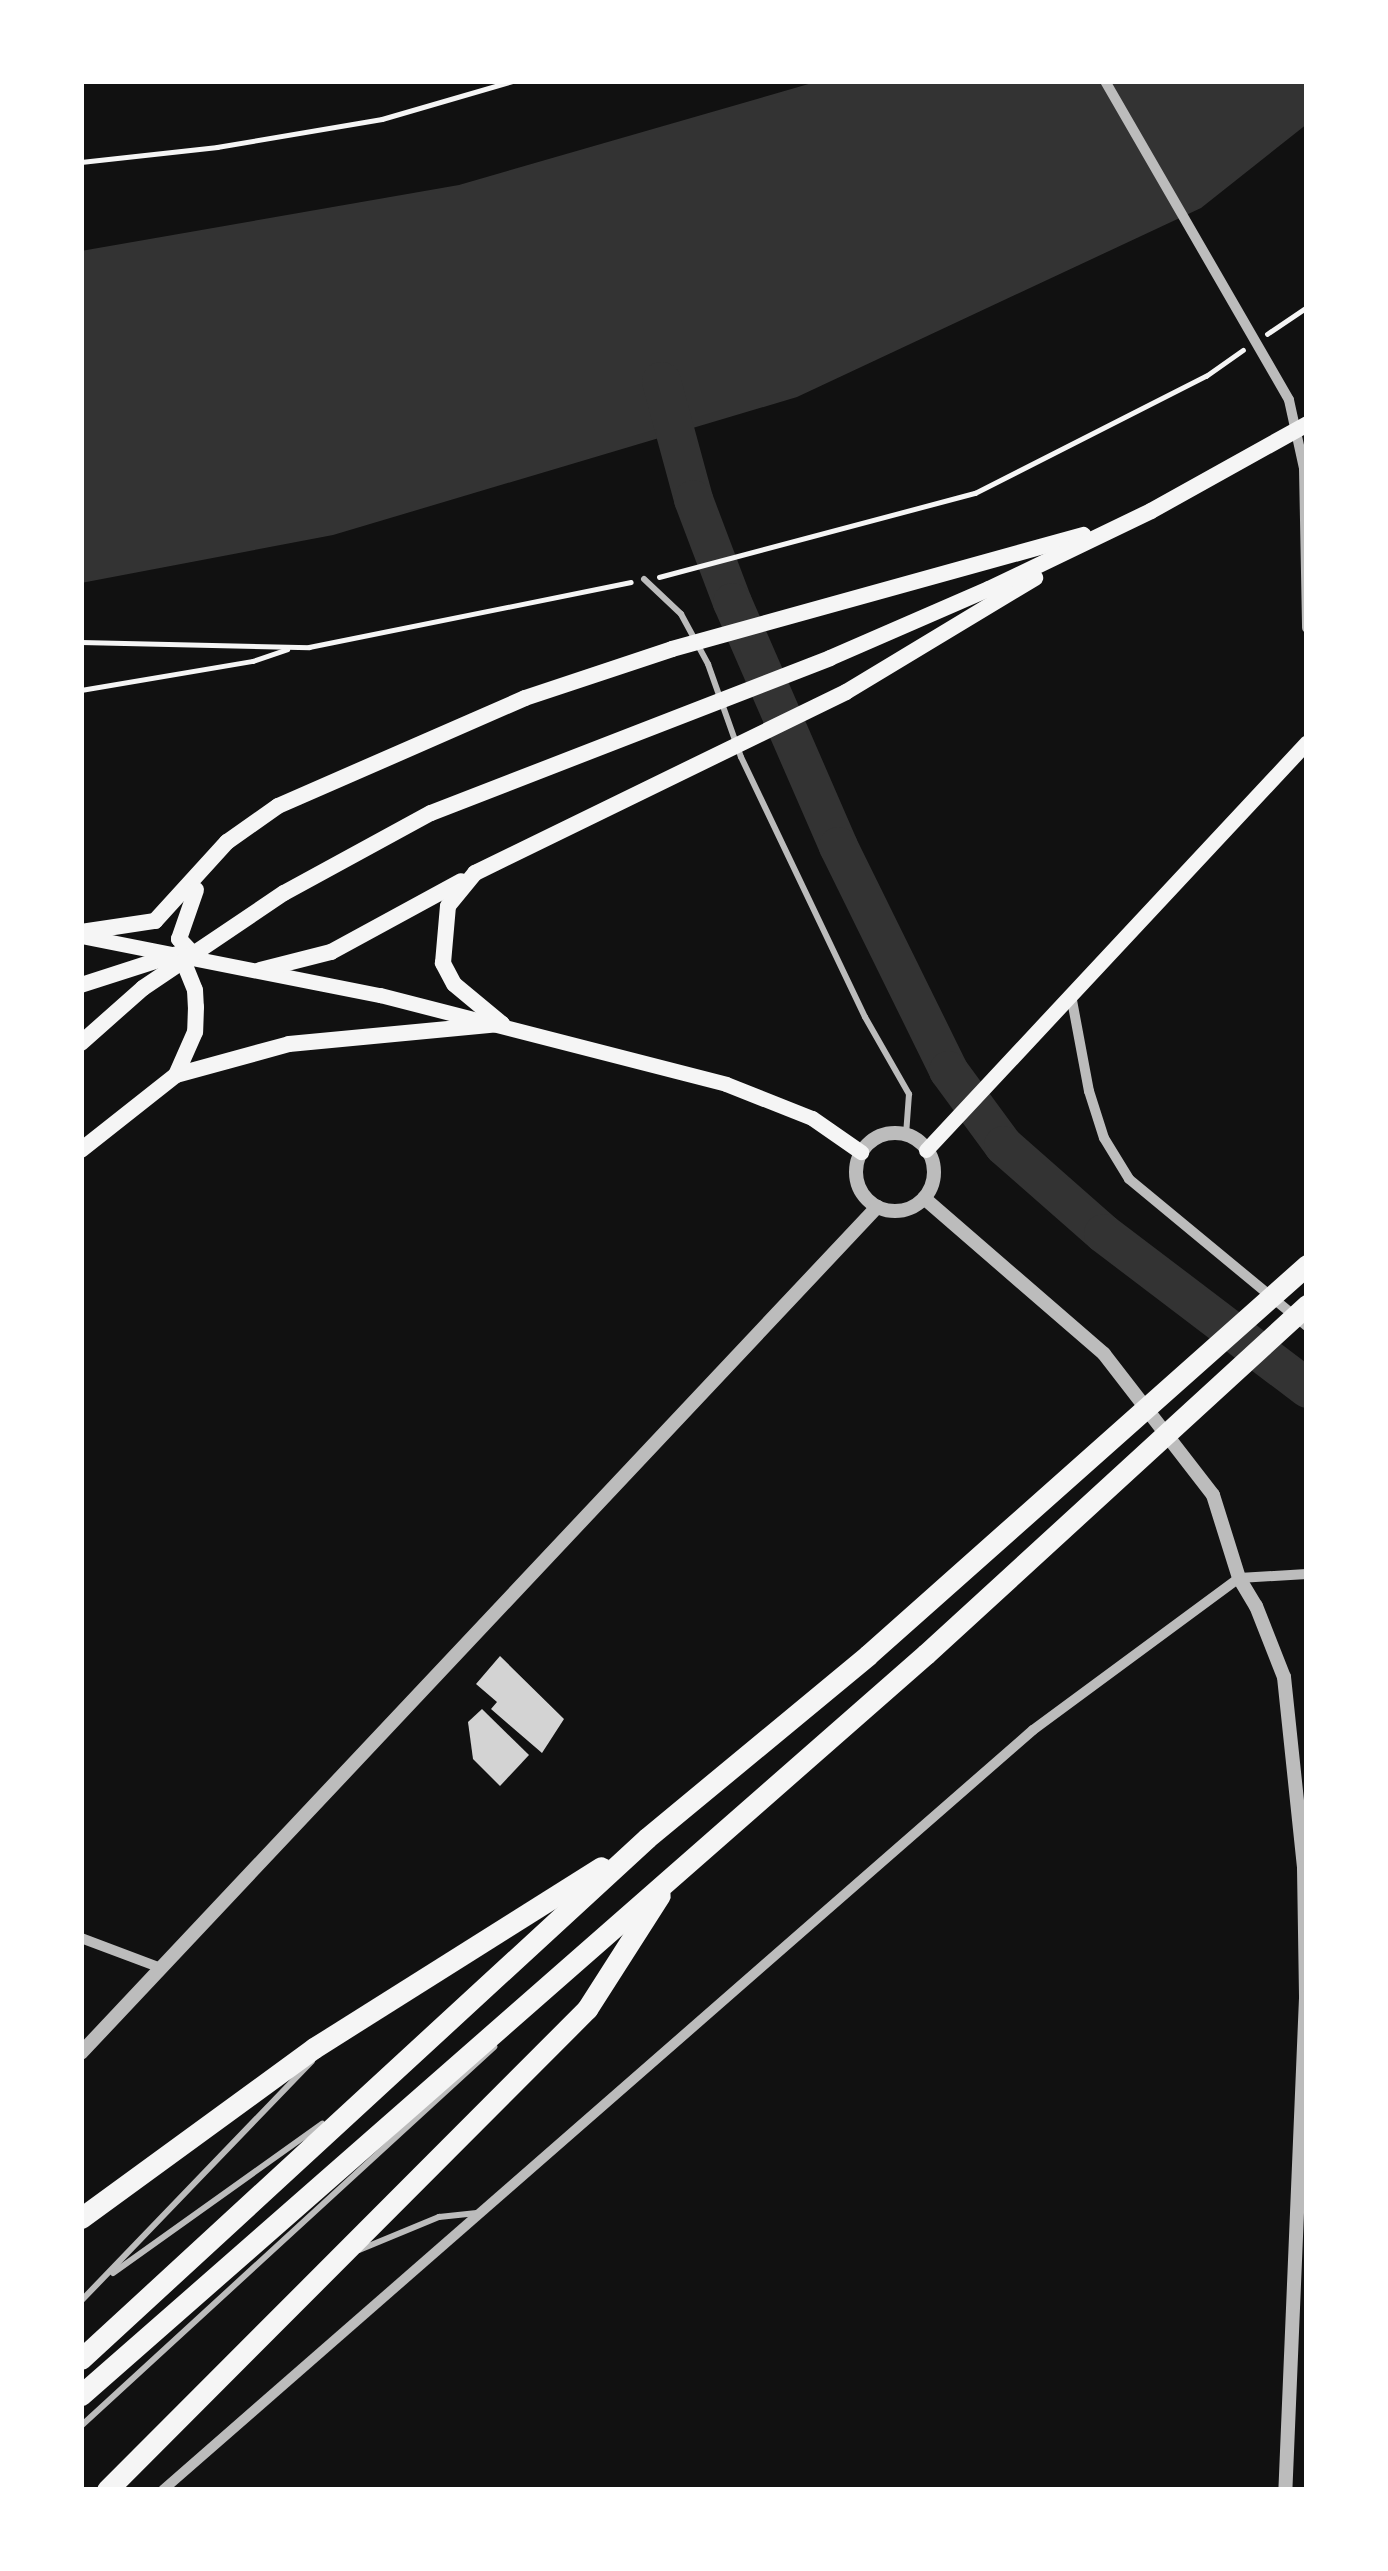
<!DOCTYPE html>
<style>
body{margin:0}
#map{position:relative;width:1388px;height:2571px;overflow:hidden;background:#111;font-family:"PT Sans Narrow",sans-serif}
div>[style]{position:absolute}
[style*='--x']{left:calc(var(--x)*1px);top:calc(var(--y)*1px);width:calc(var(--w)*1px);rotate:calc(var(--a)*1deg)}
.water>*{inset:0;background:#333}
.river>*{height:39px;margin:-19.5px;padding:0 19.5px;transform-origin:19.5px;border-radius:19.5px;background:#333}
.building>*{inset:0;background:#d3d3d3}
.path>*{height:4.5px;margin:-2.25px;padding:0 2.25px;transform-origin:2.25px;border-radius:2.25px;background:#f5f5f5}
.service>*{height:6px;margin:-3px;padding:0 3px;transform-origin:3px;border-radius:3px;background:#bcbcbc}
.minor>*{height:10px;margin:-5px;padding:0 5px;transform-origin:5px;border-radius:5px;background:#bcbcbc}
.tertiary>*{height:14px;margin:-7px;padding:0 7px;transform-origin:7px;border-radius:7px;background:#bcbcbc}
.tertiary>.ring{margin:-7px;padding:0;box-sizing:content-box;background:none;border:14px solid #bcbcbc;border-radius:50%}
.secondary>*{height:15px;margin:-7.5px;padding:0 7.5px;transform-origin:7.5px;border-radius:7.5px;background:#f5f5f5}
.primary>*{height:16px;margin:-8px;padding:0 8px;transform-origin:8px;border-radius:8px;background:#f5f5f5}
.motorway>*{height:21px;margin:-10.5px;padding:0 10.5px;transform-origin:10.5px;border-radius:10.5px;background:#f5f5f5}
span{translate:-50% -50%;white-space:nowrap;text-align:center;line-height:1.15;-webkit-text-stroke:10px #fff;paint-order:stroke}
.frame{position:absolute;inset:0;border:84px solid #fff;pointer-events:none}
</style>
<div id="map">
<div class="water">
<i style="clip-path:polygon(819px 81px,1307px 81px,1307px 124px,1201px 208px,797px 397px,333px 535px,81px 583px,81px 251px,459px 185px)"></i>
</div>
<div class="river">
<i style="--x:661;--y:381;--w:122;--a:74.8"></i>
<i style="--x:693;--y:499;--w:110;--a:69.3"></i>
<i style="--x:732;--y:602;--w:266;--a:66.5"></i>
<i style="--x:838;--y:846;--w:250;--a:63.8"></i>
<i style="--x:948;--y:1070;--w:93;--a:53.7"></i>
<i style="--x:1003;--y:1145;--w:133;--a:41.3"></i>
<i style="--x:1103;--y:1233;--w:256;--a:37.2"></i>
</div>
<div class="building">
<i style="clip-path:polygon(500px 1656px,564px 1719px,542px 1753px,491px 1709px,497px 1702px,476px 1684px)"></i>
<i style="clip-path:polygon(482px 1709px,529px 1755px,500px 1786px,473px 1759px,468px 1722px)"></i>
</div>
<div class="path">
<i style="--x:81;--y:162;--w:137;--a:-6.3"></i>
<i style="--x:217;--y:147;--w:167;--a:-9.6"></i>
<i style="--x:382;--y:119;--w:136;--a:-16.2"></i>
<i style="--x:1267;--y:334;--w:48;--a:-34"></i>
<i style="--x:659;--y:577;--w:327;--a:-14.9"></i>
<i style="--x:975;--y:493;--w:259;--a:-26.9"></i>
<i style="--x:1206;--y:376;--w:45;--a:-35.1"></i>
<i style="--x:81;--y:642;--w:228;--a:1.3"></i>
<i style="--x:309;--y:647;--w:328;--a:-11.4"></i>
<i style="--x:81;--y:690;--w:174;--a:-9.6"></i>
<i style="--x:253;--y:661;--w:36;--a:-19"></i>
</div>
<div class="service">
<i style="--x:644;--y:579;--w:51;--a:43.4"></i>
<i style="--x:681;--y:614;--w:57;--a:61.6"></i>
<i style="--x:708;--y:664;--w:99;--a:70.5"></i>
<i style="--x:741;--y:757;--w:288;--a:64.5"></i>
<i style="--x:865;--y:1017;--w:89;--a:60.3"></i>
<i style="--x:909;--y:1094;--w:41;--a:94.2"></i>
<i style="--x:359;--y:2250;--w:87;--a:-22.4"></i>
<i style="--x:439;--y:2217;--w:38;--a:-6"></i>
<i style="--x:113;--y:2273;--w:257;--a:-35.5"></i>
<i style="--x:81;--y:2301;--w:333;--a:-46.1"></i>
<i style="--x:81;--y:2426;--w:561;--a:-42.54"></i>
</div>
<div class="minor">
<i style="--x:1105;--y:81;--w:368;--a:60"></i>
<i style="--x:1289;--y:400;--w:70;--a:77.6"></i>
<i style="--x:1304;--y:468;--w:160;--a:88.9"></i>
<i style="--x:1071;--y:995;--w:98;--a:79.4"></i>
<i style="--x:1089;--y:1091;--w:49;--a:72.3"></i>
<i style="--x:1104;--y:1138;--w:48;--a:58.6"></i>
<i style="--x:1129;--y:1179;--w:231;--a:39.6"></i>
<i style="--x:81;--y:1938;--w:85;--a:20.6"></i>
<i style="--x:163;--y:2490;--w:1155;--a:-41.14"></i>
<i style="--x:1033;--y:1730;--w:256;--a:-36.4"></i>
<i style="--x:1239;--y:1578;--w:68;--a:-3.4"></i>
</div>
<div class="tertiary">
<i class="ring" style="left:856px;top:1133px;width:64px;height:64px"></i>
<i style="--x:924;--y:1198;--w:238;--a:40.9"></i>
<i style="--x:1104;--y:1354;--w:178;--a:52.3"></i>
<i style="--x:1213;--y:1495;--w:87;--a:72.6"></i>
<i style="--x:1239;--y:1578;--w:33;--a:59"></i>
<i style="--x:1256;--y:1606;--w:76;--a:68.5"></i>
<i style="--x:1284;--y:1677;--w:192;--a:84"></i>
<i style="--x:1304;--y:1868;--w:130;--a:89.1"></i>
<i style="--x:1306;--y:1998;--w:492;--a:92.4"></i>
<i style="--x:81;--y:2053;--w:1162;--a:-46.74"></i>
</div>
<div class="secondary">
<i style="--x:81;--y:936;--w:305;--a:11.2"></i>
<i style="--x:380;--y:995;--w:357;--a:14.4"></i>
<i style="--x:726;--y:1084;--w:92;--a:21.6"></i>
<i style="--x:812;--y:1118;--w:60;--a:34.8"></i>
<i style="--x:926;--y:1150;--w:558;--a:-46.96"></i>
</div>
<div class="primary">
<i style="--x:81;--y:932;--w:75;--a:-8.5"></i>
<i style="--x:155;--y:921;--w:107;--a:-47.7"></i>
<i style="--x:227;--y:842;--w:62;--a:-35.2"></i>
<i style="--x:278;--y:806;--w:270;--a:-23.6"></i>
<i style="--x:525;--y:698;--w:155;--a:-18.4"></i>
<i style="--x:672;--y:649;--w:427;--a:-15.5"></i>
<i style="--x:194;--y:955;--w:22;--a:-133"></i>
<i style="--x:179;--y:939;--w:52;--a:-70.9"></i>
<i style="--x:260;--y:970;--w:73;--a:-14.2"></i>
<i style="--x:331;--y:952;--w:148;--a:-28.6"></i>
<i style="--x:81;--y:985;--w:104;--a:-17.9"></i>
<i style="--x:180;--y:953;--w:40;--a:68"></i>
<i style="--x:195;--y:990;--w:17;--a:87"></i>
<i style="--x:196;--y:1007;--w:25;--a:92"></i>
<i style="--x:195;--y:1032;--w:47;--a:113.8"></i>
<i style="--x:176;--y:1075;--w:121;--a:141.7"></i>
<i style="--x:502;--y:1024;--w:62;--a:-140.2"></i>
<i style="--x:454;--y:984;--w:24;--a:-118"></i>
<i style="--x:443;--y:963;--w:57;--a:-85"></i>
<i style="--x:448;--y:906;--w:43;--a:-50.7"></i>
<i style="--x:475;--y:873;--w:413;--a:-26"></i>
<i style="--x:846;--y:692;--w:221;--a:-31.1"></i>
<i style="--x:81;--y:1043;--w:83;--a:-41.6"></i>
<i style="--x:143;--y:988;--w:170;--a:-34"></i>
<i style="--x:284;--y:893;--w:167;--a:-28.6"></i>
<i style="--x:431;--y:813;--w:428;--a:-21.2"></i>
<i style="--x:830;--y:658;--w:173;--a:-23.5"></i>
<i style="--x:989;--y:589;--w:180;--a:-25.7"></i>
<i style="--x:1151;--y:511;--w:179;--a:-29.1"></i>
<i style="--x:176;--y:1075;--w:117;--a:-15.3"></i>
<i style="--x:289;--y:1044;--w:214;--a:-5.4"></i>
</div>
<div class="motorway">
<i style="--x:81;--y:2218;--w:288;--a:-36.1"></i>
<i style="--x:314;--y:2048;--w:339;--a:-32.2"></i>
<i style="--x:81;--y:2359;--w:769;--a:-42.63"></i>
<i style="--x:647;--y:1838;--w:287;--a:-39.6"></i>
<i style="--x:868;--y:1655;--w:587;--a:-41.62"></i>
<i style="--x:81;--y:2395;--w:1124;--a:-41.25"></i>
<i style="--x:926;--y:1654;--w:517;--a:-42.49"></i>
<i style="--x:107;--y:2490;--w:680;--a:-45.06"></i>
<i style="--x:587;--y:2009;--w:135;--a:-57.4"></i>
</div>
<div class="frame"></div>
</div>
